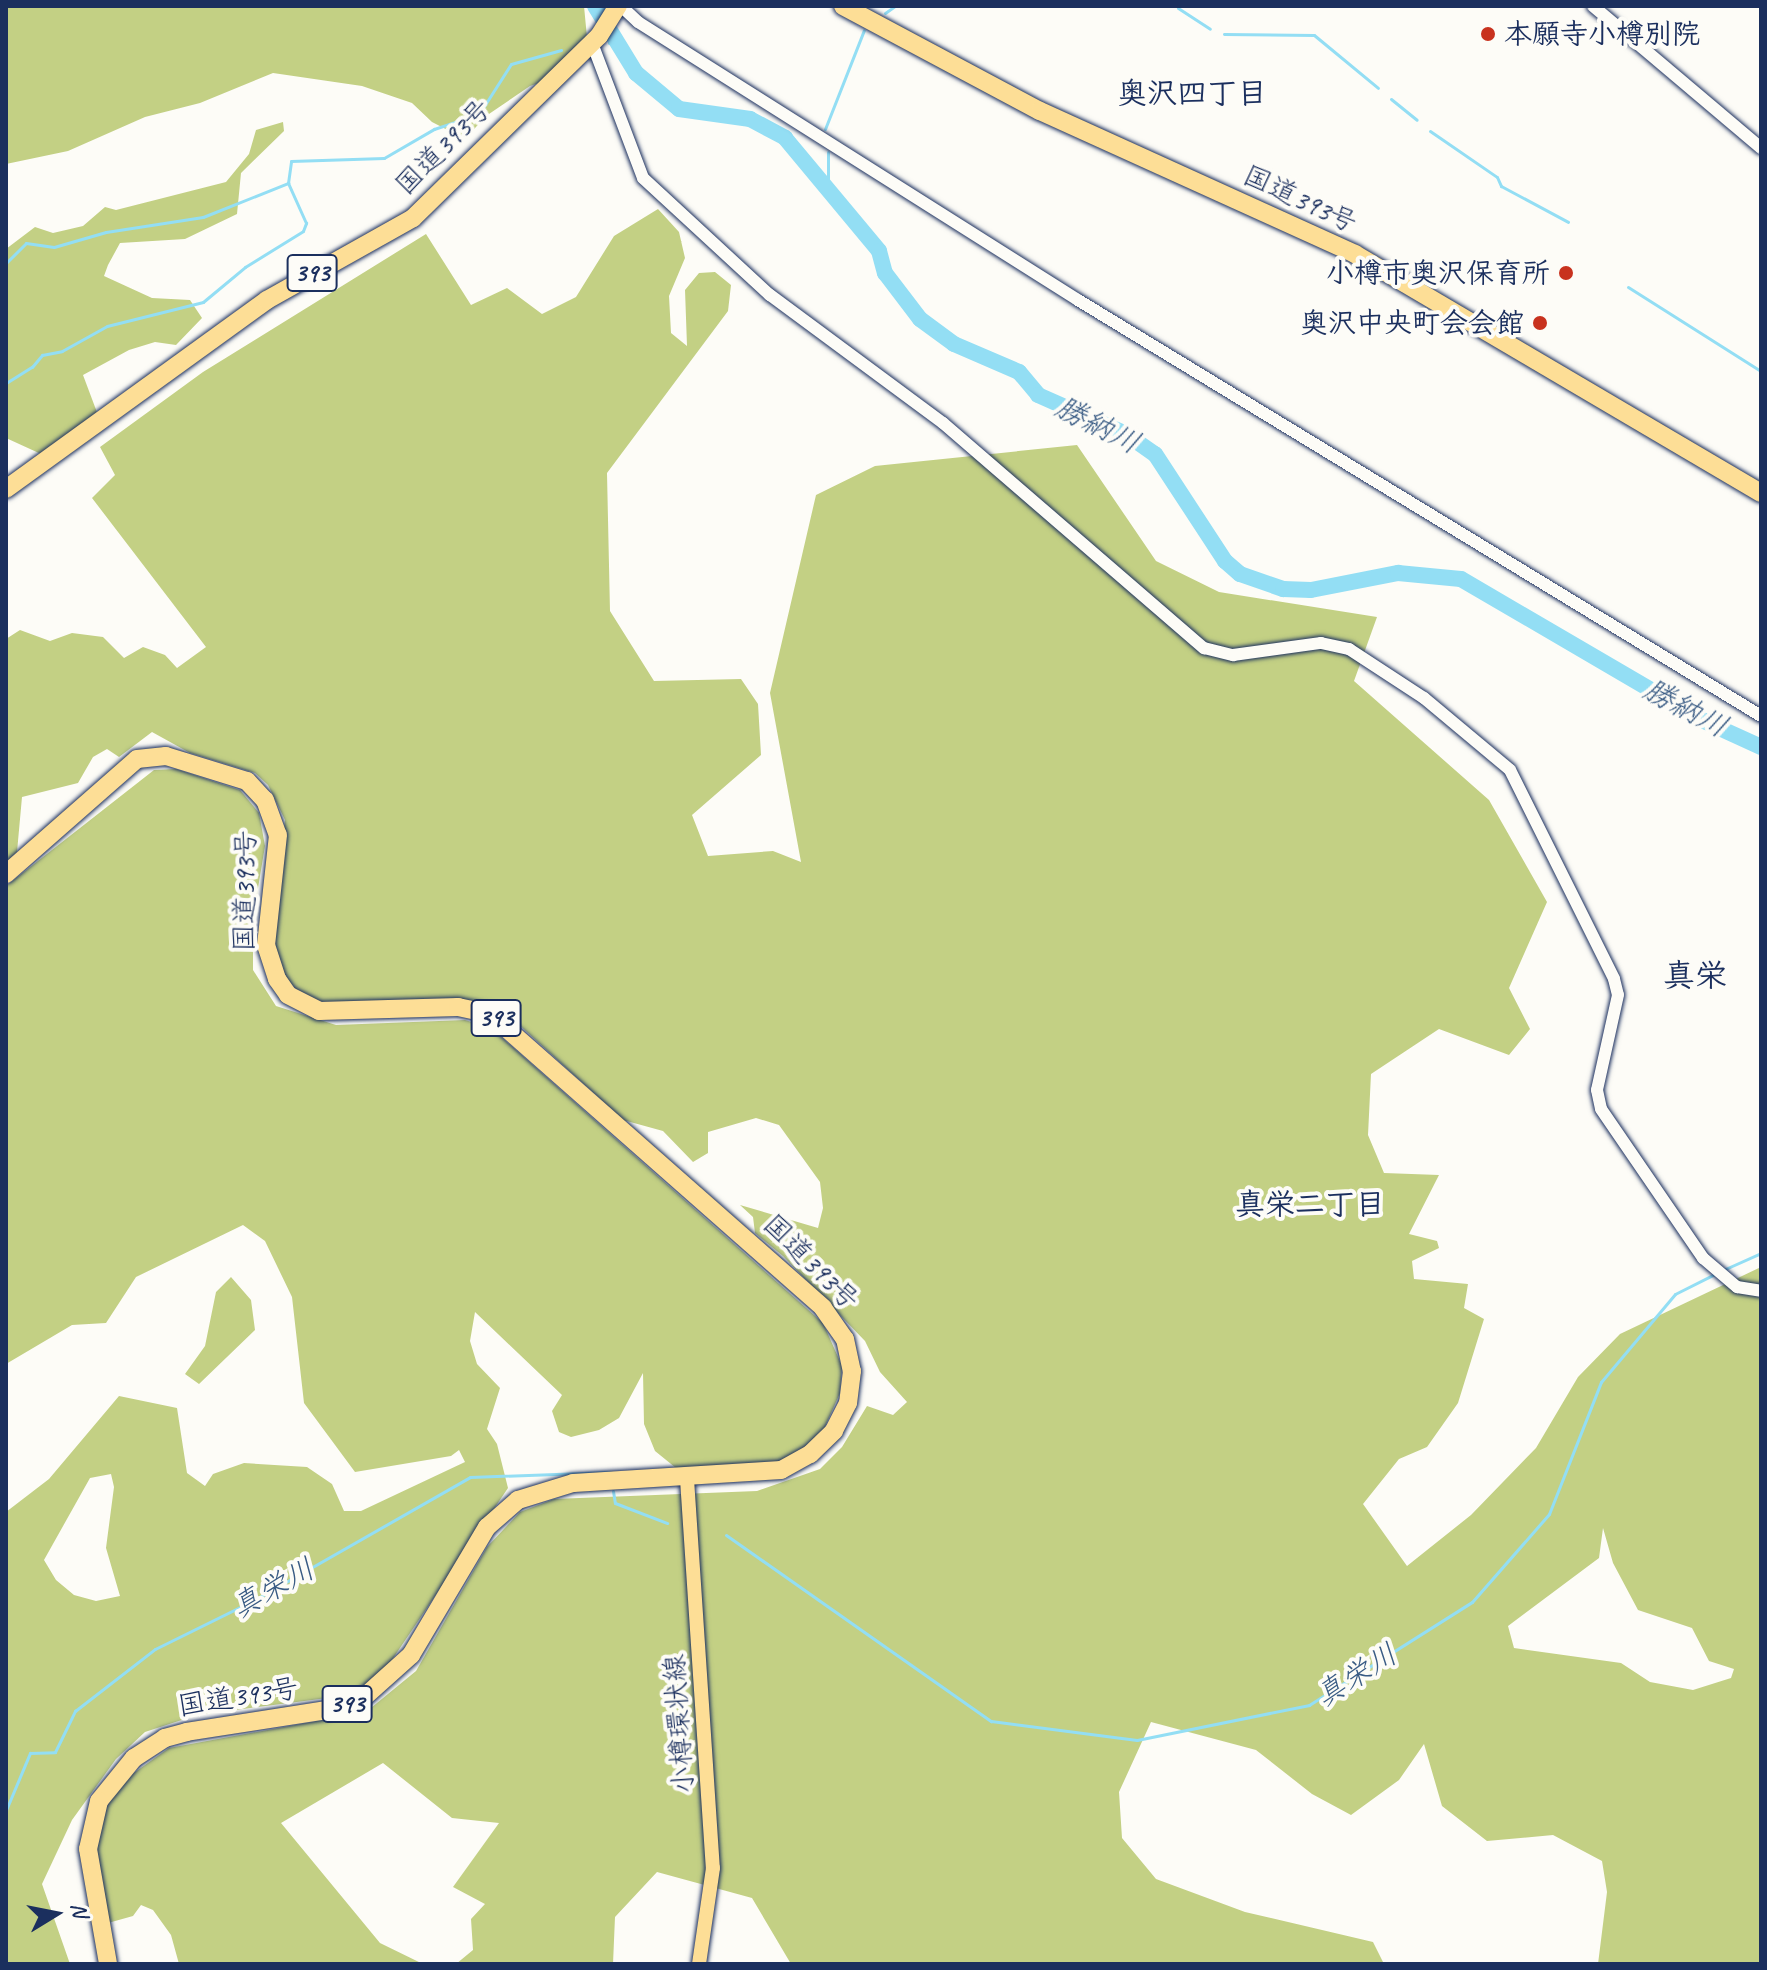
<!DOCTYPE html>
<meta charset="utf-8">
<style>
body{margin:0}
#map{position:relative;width:1767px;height:1970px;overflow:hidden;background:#fdfcf7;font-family:Caveat,"Klee One",sans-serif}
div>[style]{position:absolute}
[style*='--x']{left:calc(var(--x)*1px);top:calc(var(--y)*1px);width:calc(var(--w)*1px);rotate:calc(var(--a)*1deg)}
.green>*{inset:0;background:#c3d084}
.stream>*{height:3px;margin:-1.5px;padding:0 1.5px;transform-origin:1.5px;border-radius:1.5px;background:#93def4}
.river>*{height:16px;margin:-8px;padding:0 8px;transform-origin:8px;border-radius:8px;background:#93def4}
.roads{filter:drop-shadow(0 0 2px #1b2f5e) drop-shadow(0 0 2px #1b2f5e)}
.minor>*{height:12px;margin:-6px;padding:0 6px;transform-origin:6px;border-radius:6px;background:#fdfcf7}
.major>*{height:14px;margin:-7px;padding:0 7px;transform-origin:7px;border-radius:7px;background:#fdde96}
.highway>*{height:18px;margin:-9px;padding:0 9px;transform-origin:9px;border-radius:9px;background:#fdde96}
.dots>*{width:22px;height:22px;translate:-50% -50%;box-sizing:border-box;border:4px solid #fdfcf7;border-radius:50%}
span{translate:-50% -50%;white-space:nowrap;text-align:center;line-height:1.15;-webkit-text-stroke:8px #fdfcf7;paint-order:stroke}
.shield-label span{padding:2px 6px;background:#fdfcf7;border:2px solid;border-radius:6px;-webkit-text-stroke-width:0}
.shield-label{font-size:26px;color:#1b2f5e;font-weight:700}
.poi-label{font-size:28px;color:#1b2f5e;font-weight:700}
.left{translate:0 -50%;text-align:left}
.right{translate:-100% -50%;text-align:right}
.street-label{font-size:28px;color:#1b2f5e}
.neighbourhood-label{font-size:30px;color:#1b2f5e;font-weight:700}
.water-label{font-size:30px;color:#395b84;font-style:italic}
.quarter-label{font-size:32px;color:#1b2f5e;font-weight:700}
.frame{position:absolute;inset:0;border:8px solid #1b2f5e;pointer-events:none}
.north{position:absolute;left:16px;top:1874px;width:80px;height:80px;-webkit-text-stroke:6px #fdfcf7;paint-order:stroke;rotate:80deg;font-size:22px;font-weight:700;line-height:32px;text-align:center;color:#1b2f5e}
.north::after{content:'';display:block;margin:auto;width:28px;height:36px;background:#1b2f5e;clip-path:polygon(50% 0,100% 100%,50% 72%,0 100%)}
</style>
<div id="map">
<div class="green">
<i style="clip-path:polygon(6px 6px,584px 6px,588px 48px,576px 70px,530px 86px,486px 116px,465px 139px,432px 122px,412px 103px,362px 86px,273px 73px,200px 103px,145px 117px,68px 151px,6px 164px)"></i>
<i style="clip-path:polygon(283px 122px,284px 131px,241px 173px,237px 214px,185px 239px,120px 243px,108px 265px,104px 276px,152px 298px,190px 300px,202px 318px,176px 345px,155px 342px,129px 350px,83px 375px,98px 415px,41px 454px,6px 438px,6px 249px,35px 227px,53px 233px,83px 226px,105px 207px,116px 210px,226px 182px,249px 154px,256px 130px)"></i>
<i style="clip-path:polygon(evenodd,658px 209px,679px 232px,685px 258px,669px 296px,671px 333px,687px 346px,685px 290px,699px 273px,715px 272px,731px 285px,728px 311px,607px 473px,610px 611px,654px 681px,741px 679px,758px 704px,761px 755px,692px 815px,708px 856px,773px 851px,801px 862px,770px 693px,816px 495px,875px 466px,1077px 445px,1156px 561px,1219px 592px,1377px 617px,1354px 681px,1489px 800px,1547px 902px,1509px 988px,1530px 1029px,1509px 1055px,1439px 1029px,1371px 1074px,1368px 1135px,1384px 1173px,1439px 1175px,1409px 1234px,1437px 1241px,1439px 1248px,1412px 1261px,1414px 1279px,1468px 1284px,1464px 1308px,1484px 1319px,1458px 1403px,1427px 1447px,1399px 1459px,1363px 1504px,1407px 1566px,1471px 1515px,1536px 1448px,1578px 1377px,1620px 1334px,1761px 1267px,1761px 1964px,1598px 1964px,1607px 1892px,1602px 1861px,1553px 1835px,1487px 1841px,1442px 1806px,1424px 1744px,1399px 1780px,1351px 1815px,1312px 1794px,1256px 1750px,1151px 1722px,1119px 1792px,1122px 1838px,1156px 1879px,1245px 1912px,1373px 1942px,1384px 1964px,791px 1964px,752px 1898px,657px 1872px,615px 1917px,613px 1964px,456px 1964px,473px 1950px,471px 1919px,485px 1904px,453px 1887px,499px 1823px,452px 1818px,383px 1763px,281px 1823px,380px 1943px,423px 1964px,179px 1964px,171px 1935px,153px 1910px,141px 1905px,133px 1916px,108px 1923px,96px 1856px,105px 1805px,131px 1775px,169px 1748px,366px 1712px,416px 1671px,487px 1547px,520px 1512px,554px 1499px,757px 1491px,820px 1469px,842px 1447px,867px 1406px,893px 1415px,907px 1402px,880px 1372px,865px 1341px,783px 1256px,755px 1233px,753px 1217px,740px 1205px,818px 1228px,823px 1208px,820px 1182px,779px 1125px,756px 1118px,708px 1132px,708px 1153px,693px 1162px,663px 1131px,623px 1120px,503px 1010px,487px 1005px,320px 1003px,298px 991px,283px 975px,271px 935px,285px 820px,268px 785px,255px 773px,190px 753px,152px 732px,119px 757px,107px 749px,93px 757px,78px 783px,22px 797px,17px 852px,6px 862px,6px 639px,20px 630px,50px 641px,72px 633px,103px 637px,124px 658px,143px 647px,165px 655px,177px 668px,206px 647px,92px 498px,115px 475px,100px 447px,203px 372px,426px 234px,471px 305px,507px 288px,542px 314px,576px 297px,614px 236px,658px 209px,1603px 1528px,1613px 1563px,1638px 1610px,1692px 1628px,1709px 1661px,1734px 1669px,1731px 1678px,1693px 1690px,1650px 1682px,1621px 1663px,1514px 1648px,1508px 1626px,1599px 1558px,1603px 1528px)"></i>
<i style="clip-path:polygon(evenodd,176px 769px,240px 790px,259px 813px,265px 846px,253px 918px,253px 970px,276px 1006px,336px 1025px,465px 1020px,491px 1028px,823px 1323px,842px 1366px,840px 1393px,824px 1429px,799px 1455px,770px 1466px,676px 1468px,655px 1451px,644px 1424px,643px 1373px,619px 1418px,599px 1430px,571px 1437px,559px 1432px,552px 1411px,562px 1395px,475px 1312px,470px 1341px,477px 1364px,500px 1388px,487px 1429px,497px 1444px,508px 1488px,379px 1679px,343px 1696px,197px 1715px,145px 1732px,116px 1759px,72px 1820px,42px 1884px,70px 1964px,6px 1964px,6px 1512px,49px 1479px,119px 1396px,177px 1408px,187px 1473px,205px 1486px,213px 1474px,244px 1463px,307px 1467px,332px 1484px,344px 1511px,361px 1511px,465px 1462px,459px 1450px,451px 1456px,355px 1472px,304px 1403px,292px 1297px,265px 1241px,243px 1225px,136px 1277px,106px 1323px,72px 1325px,6px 1364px,6px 886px,154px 770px,176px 769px,111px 1474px,114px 1487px,106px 1548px,120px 1596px,96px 1601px,74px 1595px,56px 1580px,44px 1560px,90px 1478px,111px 1474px)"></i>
<i style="clip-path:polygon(231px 1277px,251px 1300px,255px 1330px,199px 1384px,185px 1374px,205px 1346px,216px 1292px)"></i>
</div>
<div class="stream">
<i style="--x:1178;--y:8;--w:38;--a:33"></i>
<i style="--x:885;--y:13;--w:12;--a:-35"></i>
<i style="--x:1224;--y:34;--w:90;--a:0.6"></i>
<i style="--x:1314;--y:35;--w:83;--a:39.6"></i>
<i style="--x:609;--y:43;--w:8;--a:-45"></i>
<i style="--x:1391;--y:99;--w:33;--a:39"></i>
<i style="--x:825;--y:129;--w:106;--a:-68.5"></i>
<i style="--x:1430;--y:131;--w:81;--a:34.5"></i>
<i style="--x:1497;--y:177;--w:10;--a:66"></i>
<i style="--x:1501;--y:186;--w:76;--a:28.2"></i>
<i style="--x:828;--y:152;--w:40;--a:90"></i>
<i style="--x:6;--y:263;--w:28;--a:-45"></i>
<i style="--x:26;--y:243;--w:28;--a:8"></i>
<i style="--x:54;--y:247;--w:54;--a:-16.1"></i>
<i style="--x:106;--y:232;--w:98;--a:-8.8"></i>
<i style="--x:203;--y:217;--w:92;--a:-21.8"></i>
<i style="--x:1628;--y:287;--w:157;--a:32.3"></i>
<i style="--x:6;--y:383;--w:31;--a:-32"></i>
<i style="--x:32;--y:367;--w:16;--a:-50"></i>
<i style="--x:42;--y:355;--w:20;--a:-11"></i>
<i style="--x:62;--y:351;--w:51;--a:-29.1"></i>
<i style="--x:107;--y:326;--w:99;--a:-14"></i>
<i style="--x:203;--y:302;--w:55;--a:-39.8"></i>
<i style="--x:245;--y:267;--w:68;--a:-31.8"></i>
<i style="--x:303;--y:231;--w:9;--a:-69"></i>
<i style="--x:306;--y:223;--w:44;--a:-114.2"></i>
<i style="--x:288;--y:183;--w:22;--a:-82"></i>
<i style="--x:291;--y:161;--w:93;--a:-1.8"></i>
<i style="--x:384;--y:158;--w:58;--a:-30.1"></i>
<i style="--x:434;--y:129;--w:47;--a:-18.4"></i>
<i style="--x:479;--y:114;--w:59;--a:-57.4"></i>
<i style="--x:511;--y:64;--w:52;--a:-15.6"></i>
<i style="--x:1723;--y:1270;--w:42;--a:-24.1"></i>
<i style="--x:613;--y:1491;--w:12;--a:81"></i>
<i style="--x:615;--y:1503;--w:56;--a:21"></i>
<i style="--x:726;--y:1535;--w:324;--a:35.1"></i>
<i style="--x:991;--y:1721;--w:147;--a:7.4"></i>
<i style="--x:1137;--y:1740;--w:176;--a:-11.5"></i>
<i style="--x:1309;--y:1705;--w:193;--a:-32.3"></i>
<i style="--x:1472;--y:1602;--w:117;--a:-48.8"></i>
<i style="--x:1549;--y:1514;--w:142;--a:-68.5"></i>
<i style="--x:1601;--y:1382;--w:115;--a:-49.9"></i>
<i style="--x:1675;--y:1294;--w:47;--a:-26.6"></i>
<i style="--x:6;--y:1810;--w:62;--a:-67.2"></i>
<i style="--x:30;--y:1753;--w:25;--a:-2"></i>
<i style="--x:55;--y:1752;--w:46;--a:-64"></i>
<i style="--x:75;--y:1711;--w:101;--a:-37.8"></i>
<i style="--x:155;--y:1649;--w:115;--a:-26.3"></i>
<i style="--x:258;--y:1598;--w:244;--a:-29.7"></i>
<i style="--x:470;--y:1477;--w:141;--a:-2"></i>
</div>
<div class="river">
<i style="--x:595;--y:6;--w:79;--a:58.5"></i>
<i style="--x:636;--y:73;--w:56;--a:39.9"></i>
<i style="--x:679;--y:109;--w:72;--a:8"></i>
<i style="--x:750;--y:119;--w:40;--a:28"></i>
<i style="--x:785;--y:138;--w:147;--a:50.2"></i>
<i style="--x:879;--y:251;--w:23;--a:75"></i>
<i style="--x:885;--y:273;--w:58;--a:52.7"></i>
<i style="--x:920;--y:319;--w:42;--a:36.3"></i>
<i style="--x:954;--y:344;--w:71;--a:23.3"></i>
<i style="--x:1019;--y:372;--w:30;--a:50"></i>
<i style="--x:1038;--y:395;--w:96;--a:23.9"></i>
<i style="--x:1126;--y:434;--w:35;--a:35"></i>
<i style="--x:1155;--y:454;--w:128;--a:56.8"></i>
<i style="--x:1225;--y:561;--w:20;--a:41"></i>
<i style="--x:1240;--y:574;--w:46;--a:19.2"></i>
<i style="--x:1283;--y:589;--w:28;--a:2"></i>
<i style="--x:1311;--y:590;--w:89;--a:-11.1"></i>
<i style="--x:1398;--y:573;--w:63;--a:5.4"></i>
<i style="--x:1461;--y:579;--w:281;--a:30.3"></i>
<i style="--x:1704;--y:721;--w:63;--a:24.5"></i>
</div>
<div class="roads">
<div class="minor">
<i style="--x:621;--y:6;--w:23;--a:43"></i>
<i style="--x:638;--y:22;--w:520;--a:32.29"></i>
<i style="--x:1078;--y:300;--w:800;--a:31.34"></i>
<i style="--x:1593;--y:6;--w:220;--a:40.2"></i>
<i style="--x:592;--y:43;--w:144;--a:69.3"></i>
<i style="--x:643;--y:178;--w:173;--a:42.7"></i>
<i style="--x:770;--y:295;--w:215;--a:36.5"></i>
<i style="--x:943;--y:423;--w:345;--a:40.8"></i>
<i style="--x:1204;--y:648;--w:30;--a:14"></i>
<i style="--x:1233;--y:655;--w:89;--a:-7.8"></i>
<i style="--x:1321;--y:643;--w:29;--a:12"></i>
<i style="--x:1349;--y:649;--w:90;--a:33.2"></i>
<i style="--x:1424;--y:698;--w:112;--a:39.9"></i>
<i style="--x:1510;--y:770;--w:233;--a:63.5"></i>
<i style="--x:1614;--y:979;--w:16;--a:76"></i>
<i style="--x:1618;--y:995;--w:97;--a:102.5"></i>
<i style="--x:1597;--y:1090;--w:19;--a:78"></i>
<i style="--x:1601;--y:1109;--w:181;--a:55.6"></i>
<i style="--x:1703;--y:1258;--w:45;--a:40.5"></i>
<i style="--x:1737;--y:1287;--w:24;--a:9"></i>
</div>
<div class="major">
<i style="--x:687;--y:1479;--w:390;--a:86.2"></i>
<i style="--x:713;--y:1868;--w:97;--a:98.3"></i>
</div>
<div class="highway">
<i style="--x:843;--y:6;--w:223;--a:28.1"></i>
<i style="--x:1040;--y:111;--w:346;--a:24.4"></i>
<i style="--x:1355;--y:254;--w:471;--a:30.5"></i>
<i style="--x:6;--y:489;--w:322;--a:-35.9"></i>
<i style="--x:267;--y:300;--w:167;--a:-29.3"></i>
<i style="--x:413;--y:218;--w:260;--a:-44.4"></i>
<i style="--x:599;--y:36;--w:36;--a:-58"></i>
<i style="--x:6;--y:874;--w:174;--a:-41.3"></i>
<i style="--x:137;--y:759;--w:29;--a:-6"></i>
<i style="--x:166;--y:756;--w:85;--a:17.2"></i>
<i style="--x:247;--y:781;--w:26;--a:47"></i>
<i style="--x:265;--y:800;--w:37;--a:70"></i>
<i style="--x:278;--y:835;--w:111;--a:96.2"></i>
<i style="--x:266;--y:945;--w:36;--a:72"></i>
<i style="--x:277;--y:979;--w:19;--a:55"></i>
<i style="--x:288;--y:995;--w:35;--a:27"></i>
<i style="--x:319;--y:1011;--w:139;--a:-1.6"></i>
<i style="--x:458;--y:1007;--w:33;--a:12"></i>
<i style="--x:490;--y:1014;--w:444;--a:41.4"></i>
<i style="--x:823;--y:1308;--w:38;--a:55"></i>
<i style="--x:845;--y:1339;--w:33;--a:78"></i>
<i style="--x:852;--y:1371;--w:32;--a:97"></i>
<i style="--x:848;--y:1403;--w:31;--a:117"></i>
<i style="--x:834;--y:1431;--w:33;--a:136"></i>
<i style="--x:810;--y:1454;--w:33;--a:151"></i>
<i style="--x:781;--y:1470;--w:208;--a:176.4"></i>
<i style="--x:573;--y:1483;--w:58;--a:162.8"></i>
<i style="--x:518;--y:1500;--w:41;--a:138.9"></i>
<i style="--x:487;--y:1527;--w:149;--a:120.7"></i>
<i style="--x:411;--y:1655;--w:66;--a:138.1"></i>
<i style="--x:362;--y:1699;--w:37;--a:163"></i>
<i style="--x:327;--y:1710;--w:142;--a:171.1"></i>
<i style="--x:187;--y:1732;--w:23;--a:165"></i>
<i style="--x:165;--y:1738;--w:37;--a:147"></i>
<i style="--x:134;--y:1758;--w:55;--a:129.1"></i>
<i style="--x:99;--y:1801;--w:49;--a:102.9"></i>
<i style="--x:88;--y:1849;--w:117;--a:80.1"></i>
</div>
</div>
<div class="dots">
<i style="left:1488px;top:34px;background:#c8321e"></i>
<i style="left:1566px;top:273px;background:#c8321e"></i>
<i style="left:1540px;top:323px;background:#c8321e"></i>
</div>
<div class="shield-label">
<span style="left:312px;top:273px">393</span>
<span style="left:496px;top:1018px">393</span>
<span style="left:347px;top:1704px">393</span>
</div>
<div class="poi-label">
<span class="left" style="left:1504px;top:34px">本願寺小樽別院</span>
<span class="right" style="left:1550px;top:273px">小樽市奥沢保育所</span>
<span class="right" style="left:1524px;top:323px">奥沢中央町会会館</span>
</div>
<div class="street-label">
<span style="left:443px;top:147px;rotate:-45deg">国道393号</span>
<span style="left:1300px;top:199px;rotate:25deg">国道393号</span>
<span style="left:245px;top:891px;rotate:-89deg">国道393号</span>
<span style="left:811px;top:1262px;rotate:45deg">国道393号</span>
<span style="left:238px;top:1697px;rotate:-9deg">国道393号</span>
<span style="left:679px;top:1724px;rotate:-94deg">小樽環状線</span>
</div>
<div class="neighbourhood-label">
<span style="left:1192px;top:93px">奥沢四丁目</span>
<span style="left:1310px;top:1204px">真栄二丁目</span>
</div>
<div class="water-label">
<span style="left:1098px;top:425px;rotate:27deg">勝納川</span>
<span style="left:1686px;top:708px;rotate:28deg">勝納川</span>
<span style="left:273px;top:1588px;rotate:-29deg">真栄川</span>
<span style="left:1356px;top:1675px;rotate:-32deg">真栄川</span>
</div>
<div class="quarter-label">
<span style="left:1695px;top:976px">真栄</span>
</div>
<div class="frame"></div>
<div class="north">N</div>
</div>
